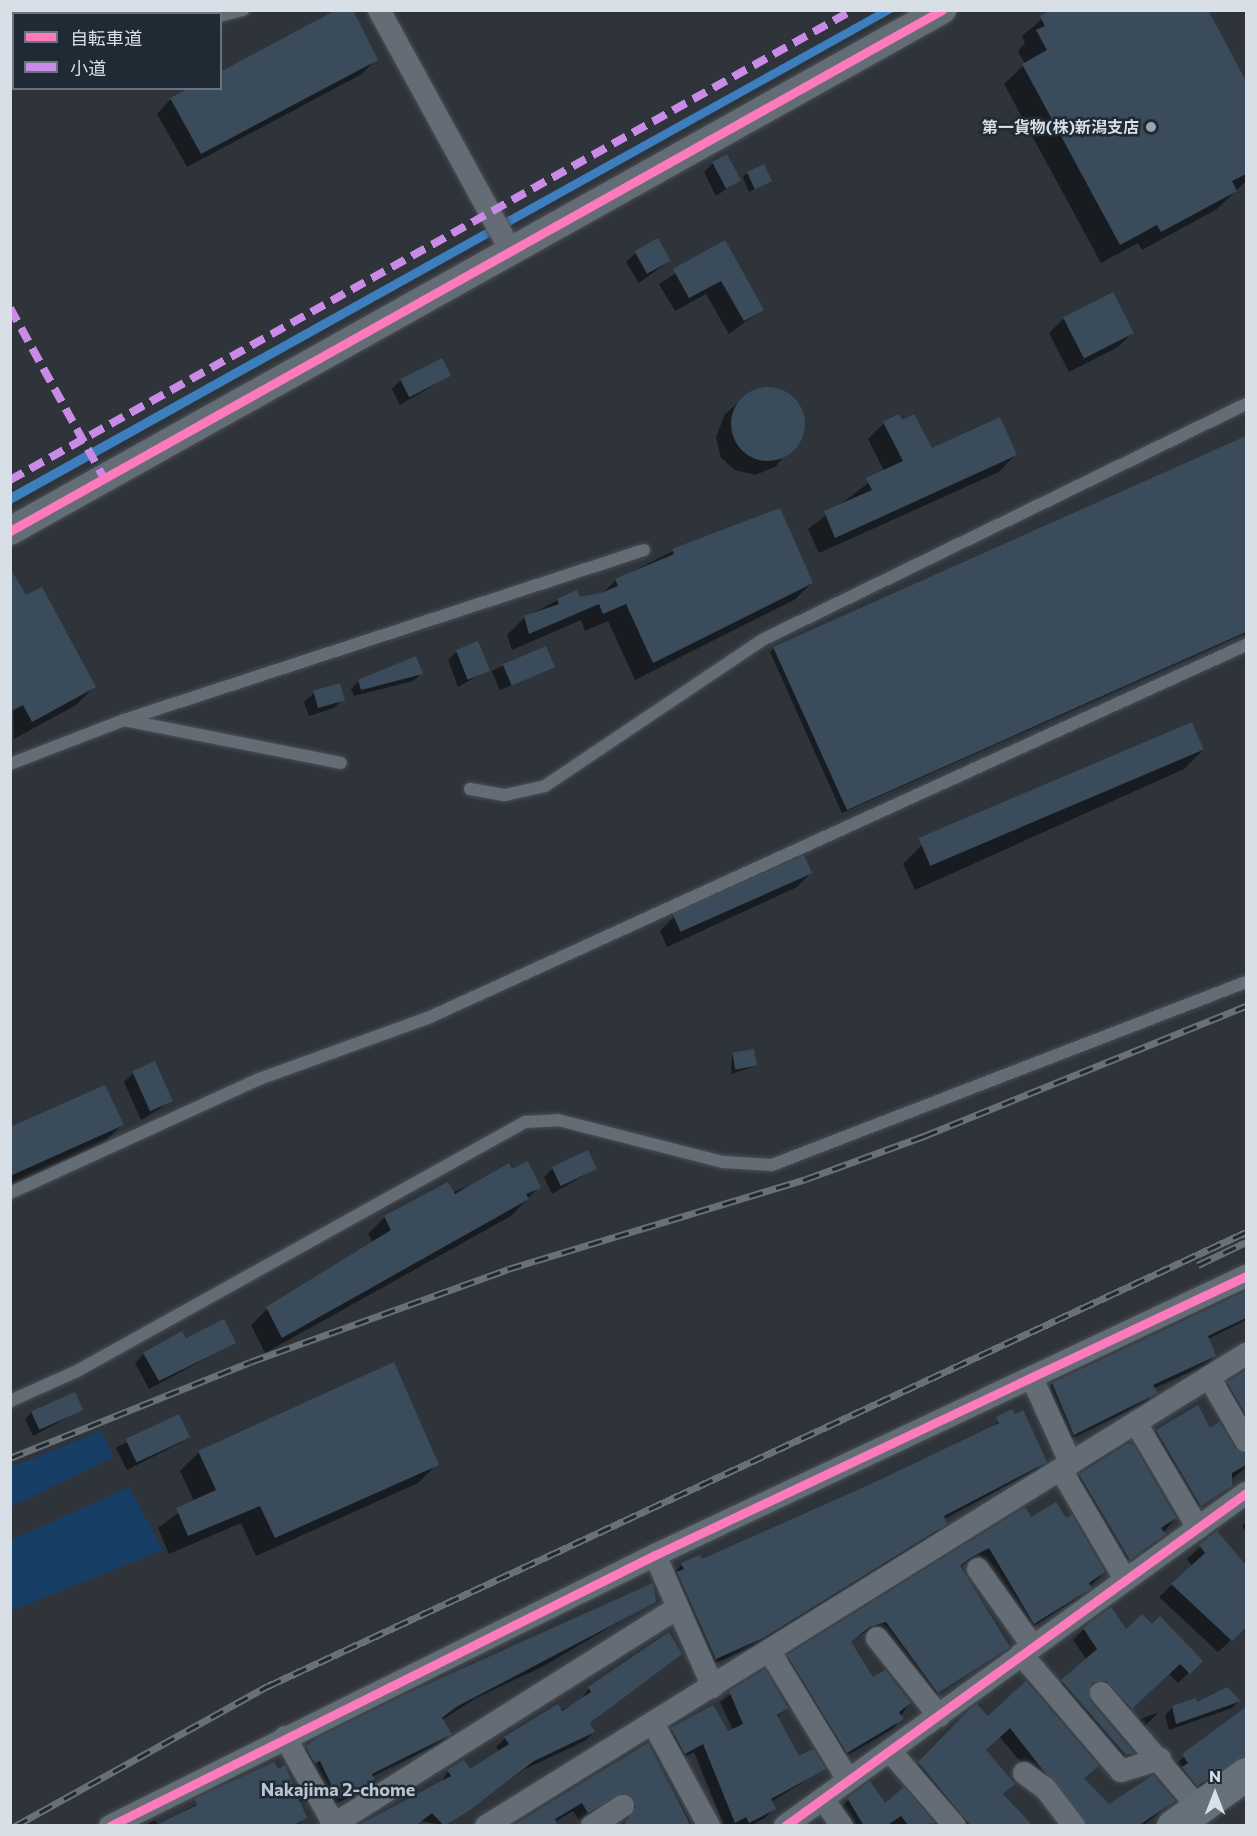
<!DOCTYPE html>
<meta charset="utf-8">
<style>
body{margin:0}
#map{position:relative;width:1257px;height:1836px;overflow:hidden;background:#2e343a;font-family:Commissioner,"Noto Sans JP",sans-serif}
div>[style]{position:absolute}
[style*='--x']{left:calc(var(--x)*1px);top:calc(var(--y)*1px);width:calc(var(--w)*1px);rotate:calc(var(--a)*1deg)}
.green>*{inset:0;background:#173e64}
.water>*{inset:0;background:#3d7fbe}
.shadow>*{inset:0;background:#0007;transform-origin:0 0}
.building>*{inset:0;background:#3a4c5c;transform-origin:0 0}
.round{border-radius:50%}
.roads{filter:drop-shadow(0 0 2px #4a4f55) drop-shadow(0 0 2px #4a4f55)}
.service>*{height:12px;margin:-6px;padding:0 6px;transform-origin:6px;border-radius:6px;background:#646c76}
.minor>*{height:22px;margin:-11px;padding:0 11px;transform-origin:11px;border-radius:11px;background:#646c76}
.tertiary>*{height:28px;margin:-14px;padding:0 14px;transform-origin:14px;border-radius:14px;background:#646c76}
.secondary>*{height:33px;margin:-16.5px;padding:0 16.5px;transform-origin:16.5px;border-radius:16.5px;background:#65707a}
.trunk>*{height:33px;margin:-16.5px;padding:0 16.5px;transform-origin:16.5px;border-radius:16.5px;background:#636c73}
.rail>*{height:7px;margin-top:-3.5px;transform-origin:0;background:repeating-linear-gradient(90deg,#202a34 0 14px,#697076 0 28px);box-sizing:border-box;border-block:2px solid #697076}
.quiet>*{height:8px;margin-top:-4px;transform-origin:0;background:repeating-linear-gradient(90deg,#ca8be6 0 15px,transparent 0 23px)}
.cycleway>*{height:9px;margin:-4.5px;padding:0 4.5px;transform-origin:4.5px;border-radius:4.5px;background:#fd7abc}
.dots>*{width:16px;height:16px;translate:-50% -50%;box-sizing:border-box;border:3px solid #202a34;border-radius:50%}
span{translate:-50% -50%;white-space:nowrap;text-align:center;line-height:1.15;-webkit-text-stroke:5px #202a34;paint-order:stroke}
.poi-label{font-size:16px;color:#d9dfe6;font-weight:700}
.right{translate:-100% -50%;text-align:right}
.neighbourhood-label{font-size:18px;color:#b9c5d3;font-weight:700}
.frame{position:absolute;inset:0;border:12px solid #d9dfe6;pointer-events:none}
.legend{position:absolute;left:12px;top:12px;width:210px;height:78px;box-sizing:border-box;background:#202a34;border:2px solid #6a727b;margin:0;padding:8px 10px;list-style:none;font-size:18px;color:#d9dfe6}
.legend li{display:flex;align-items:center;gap:12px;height:30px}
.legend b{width:30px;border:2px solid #6a727b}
.north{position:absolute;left:1185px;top:1764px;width:60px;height:60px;-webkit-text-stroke:4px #202a34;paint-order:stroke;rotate:0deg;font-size:16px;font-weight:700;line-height:24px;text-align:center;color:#d9dfe6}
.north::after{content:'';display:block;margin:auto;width:21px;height:27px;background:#d9dfe6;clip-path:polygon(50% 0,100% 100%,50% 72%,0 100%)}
</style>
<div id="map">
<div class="green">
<i style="clip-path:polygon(101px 1431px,114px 1457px,11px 1507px,11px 1467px)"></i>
<i style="clip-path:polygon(129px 1487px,163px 1550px,11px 1611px,11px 1540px)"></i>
</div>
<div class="water">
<i style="clip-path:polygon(878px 11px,895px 11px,11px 504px,11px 493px)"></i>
</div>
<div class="shadow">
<i style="clip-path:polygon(1053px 10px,1206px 10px,1246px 84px,1246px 181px,1217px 209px,1142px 250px,1138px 243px,1101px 263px,1004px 84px,1025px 64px,1018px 51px,1025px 43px,1022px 36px)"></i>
<i style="clip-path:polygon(376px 59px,362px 74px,187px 167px,157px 114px,171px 99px)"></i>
<i style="clip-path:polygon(713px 163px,739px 180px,716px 196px,704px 172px)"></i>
<i style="clip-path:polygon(747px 173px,770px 181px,749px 192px,743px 177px)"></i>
<i style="clip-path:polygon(725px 242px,762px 310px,729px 334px,706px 294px,675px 311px,659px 284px)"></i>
<i style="clip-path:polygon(636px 253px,669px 261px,639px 283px,626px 262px)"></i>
<i style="clip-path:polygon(1063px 319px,1132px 333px,1118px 347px,1069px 372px,1049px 333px)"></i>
<i style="clip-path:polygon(449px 376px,400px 405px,392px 389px,401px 380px)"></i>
<i style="clip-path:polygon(772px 388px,797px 402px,804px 419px,801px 437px,775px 467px,755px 475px,735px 470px,721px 458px,716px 437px,725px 414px,753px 390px)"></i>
<i style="clip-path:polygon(902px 422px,931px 450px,1015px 455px,999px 472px,819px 553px,808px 529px,884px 471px,868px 439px,884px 423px)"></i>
<i style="clip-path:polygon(1246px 438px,1246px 633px,842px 813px,770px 652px,774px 648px)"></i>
<i style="clip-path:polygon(673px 551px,812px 583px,794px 600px,635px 680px,608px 621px,585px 631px,581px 620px,512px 650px,507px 635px,525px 617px,558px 600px,601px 595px,616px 580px)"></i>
<i style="clip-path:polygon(10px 573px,94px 687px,76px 705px,14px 739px)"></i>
<i style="left:545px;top:648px;width:21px;height:58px;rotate:67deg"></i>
<i style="clip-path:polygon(457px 651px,488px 670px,458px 687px,448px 660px)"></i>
<i style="clip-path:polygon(421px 674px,413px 681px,354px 696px,351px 689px,359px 681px)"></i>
<i style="clip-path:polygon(314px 693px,343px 699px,334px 708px,309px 716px,304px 702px)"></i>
<i style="clip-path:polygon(1203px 750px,1184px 769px,915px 890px,903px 864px,922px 845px)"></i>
<i style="clip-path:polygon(804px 857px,811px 873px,797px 887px,667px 947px,660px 931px,674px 917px)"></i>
<i style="clip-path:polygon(732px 1055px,756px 1066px,731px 1074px)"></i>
<i style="clip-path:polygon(133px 1073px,172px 1101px,141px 1120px,124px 1082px)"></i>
<i style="clip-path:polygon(122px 1125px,104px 1142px,10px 1185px,10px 1129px)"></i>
<i style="clip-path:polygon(553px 1168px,595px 1169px,552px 1194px,544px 1177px)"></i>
<i style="clip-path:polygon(511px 1171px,539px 1187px,511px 1216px,265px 1353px,251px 1325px,267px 1309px,373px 1243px,368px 1234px,385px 1217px)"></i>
<i style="clip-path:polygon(1246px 1292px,1246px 1320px,1208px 1339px,1215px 1356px,1206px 1365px,1154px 1388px,1148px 1401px,1065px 1442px,1044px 1393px,1052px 1384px)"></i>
<i style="clip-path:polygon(185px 1340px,234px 1343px,149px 1389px,135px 1363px,144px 1354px)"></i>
<i style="clip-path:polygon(1246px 1371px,1246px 1438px,1220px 1391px)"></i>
<i style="clip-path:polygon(1197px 1407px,1209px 1430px,1238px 1454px,1246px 1454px,1246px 1467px,1192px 1514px,1149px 1435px)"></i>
<i style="clip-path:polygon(81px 1410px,33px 1436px,25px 1419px,32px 1412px)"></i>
<i style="clip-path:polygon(1012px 1411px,1045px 1461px,1036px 1470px,944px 1519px,937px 1532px,752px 1647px,707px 1667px,673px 1573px,682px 1565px,702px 1561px,872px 1485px,989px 1429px)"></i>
<i style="left:178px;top:1416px;width:25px;height:70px;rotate:63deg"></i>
<i style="clip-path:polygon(199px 1452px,437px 1464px,418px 1483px,256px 1556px,241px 1523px,169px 1554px,158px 1528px,194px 1501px,180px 1471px)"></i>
<i style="clip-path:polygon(1080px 1475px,1175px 1518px,1156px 1542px,1123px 1564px,1071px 1484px)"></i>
<i style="clip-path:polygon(1031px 1519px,1104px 1572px,1081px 1596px,1025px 1632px,980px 1555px,959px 1567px,1008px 1647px,928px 1700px,877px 1629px,859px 1635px,850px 1643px,872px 1679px,909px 1703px,894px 1728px,838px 1761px,780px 1664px)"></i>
<i style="clip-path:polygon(1246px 1522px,1246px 1532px,1242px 1526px)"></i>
<i style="clip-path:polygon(1216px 1533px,1246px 1567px,1246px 1626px,1218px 1652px,1159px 1597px,1192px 1566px,1187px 1559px)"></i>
<i style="clip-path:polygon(654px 1601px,542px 1667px,476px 1698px,442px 1720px,450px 1734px,441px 1743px,371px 1777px,364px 1790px,329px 1807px,298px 1757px,307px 1748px)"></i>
<i style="clip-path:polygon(1084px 1629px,1125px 1632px,1201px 1661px,1178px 1683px,1169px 1674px,1121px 1719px,1090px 1692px,1089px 1702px,1132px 1753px,1122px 1763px,1051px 1692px,1087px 1660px,1073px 1640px)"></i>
<i style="clip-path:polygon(669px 1634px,680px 1654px,589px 1724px,594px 1732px,585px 1741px,523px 1770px,445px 1826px,422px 1821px,366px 1826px,441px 1783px,448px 1771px,469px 1771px,499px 1752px,496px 1747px,505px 1738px,581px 1700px,589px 1688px)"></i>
<i style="clip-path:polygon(764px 1671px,786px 1708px,776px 1718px,799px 1758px,824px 1769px,771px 1802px,774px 1808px,765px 1818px,750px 1826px,724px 1826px,694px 1752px,676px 1762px,663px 1738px,672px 1729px,733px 1730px,720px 1702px)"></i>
<i style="clip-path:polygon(1239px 1701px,1232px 1708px,1169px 1730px,1165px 1715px,1173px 1707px)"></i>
<i style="clip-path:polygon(977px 1706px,988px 1718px,1097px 1766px,1083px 1779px,1109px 1806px,1173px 1801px,1143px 1826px,1073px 1826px,1000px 1737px,985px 1751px,1013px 1784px,1002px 1795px,1031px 1826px,953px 1826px,909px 1773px)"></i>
<i style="clip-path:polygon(1246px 1709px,1246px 1729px,1241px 1733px,1246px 1756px,1184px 1797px,1170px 1768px)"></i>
<i style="clip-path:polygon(1159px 1712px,1137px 1734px,1131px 1727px,1140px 1719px)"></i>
<i style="clip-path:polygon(648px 1745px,692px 1826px,621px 1826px,627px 1820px,620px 1802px,606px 1802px,579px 1820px,573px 1811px,555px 1822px,516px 1826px)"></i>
<i style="clip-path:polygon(250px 1773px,305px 1818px,297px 1826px,159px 1826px)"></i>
<i style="clip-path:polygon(870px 1783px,884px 1805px,933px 1823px,848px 1826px,838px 1809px)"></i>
<i style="clip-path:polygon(155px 1820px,158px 1826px,143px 1826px)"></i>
</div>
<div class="building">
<i style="clip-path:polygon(336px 10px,353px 10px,378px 60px,201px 154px,170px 98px,189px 88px,220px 88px,220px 72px)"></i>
<i style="clip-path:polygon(1050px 10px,1208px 10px,1246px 81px,1246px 174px,1232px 181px,1237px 191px,1161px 232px,1157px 225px,1120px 245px,1022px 64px,1047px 50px,1036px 30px,1045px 26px,1040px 16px)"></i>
<i style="left:727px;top:154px;width:30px;height:17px;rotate:62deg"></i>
<i style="left:764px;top:164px;width:19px;height:19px;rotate:65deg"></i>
<i style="left:658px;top:238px;width:26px;height:27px;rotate:61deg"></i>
<i style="clip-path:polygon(725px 240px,764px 310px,744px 321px,721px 281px,689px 298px,673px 269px)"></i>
<i style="left:1113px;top:292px;width:46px;height:56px;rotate:63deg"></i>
<i style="left:442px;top:358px;width:20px;height:47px;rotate:63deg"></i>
<i class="round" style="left:731px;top:387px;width:74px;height:74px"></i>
<i style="clip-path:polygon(899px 414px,902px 420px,914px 414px,932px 448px,1000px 417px,1017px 455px,835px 538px,824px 511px,872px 490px,866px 478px,903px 461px,883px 422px)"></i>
<i style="clip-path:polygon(1246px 436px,1246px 632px,847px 810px,773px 647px)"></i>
<i style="clip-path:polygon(780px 508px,813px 583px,653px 663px,626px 604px,603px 614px,599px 604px,529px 634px,524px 616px,559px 604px,557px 599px,577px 590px,580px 597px,601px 593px,618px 586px,615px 579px,674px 554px,672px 549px)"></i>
<i style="clip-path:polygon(10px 568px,26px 595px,42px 587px,96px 687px,32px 722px,23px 705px,10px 712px)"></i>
<i style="left:478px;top:641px;width:32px;height:24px;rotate:68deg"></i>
<i style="left:546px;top:646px;width:23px;height:47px;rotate:67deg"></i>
<i style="clip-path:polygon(416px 656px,423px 674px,361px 690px,358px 680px)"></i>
<i style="left:340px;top:683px;width:18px;height:28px;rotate:74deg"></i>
<i style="left:1192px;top:722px;width:30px;height:297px;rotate:67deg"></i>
<i style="left:804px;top:855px;width:20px;height:144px;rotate:66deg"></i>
<i style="left:754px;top:1049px;width:17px;height:22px;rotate:80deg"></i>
<i style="left:155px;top:1061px;width:44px;height:25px;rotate:66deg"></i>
<i style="clip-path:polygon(105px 1085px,124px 1125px,10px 1176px,10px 1127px)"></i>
<i style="left:588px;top:1150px;width:21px;height:40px;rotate:65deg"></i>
<i style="clip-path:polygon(528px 1161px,541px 1188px,526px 1194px,529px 1199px,282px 1338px,266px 1307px,391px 1230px,384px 1216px,448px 1182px,455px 1194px,509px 1163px,512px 1169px)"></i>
<i style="clip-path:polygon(1246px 1291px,1246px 1318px,1208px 1336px,1216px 1356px,1153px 1385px,1158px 1393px,1074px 1435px,1052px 1383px)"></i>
<i style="clip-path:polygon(224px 1319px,236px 1343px,159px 1381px,143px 1353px,182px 1331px,186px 1338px)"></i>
<i style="clip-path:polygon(394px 1362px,439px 1465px,275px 1538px,260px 1506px,188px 1536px,176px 1508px,216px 1490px,198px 1451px)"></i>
<i style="clip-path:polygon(1246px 1370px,1246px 1415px,1227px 1382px)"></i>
<i style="left:75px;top:1392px;width:20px;height:48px;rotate:66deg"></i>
<i style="clip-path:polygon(1198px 1405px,1210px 1428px,1219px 1422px,1235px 1448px,1246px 1454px,1246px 1465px,1232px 1473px,1232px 1486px,1201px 1506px,1156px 1430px)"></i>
<i style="clip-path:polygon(1012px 1409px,1015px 1414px,1023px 1410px,1047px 1462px,944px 1516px,947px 1524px,763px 1638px,716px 1659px,677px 1572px,684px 1569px,681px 1563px,700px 1555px,702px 1559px,871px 1484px,999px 1423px,996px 1417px)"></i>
<i style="left:179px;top:1414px;width:26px;height:59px;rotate:65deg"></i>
<i style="clip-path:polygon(1127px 1444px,1133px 1444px,1176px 1518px,1161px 1528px,1166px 1534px,1130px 1560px,1079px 1474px)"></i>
<i style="clip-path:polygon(1056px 1502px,1066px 1518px,1072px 1515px,1105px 1572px,1089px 1583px,1092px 1588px,1034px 1624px,989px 1548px,970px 1558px,960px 1566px,1010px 1647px,938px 1693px,886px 1622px,869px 1627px,851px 1642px,873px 1677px,885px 1670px,911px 1703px,899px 1712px,904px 1719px,847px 1753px,787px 1655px,1025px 1507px,1031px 1517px)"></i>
<i style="clip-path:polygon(1217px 1531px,1246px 1565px,1246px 1627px,1232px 1641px,1171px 1584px,1205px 1553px,1199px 1545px)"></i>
<i style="clip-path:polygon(653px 1583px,656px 1602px,456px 1707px,442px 1718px,452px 1734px,372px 1774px,375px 1781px,338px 1799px,320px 1761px,315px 1763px,309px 1753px,306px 1746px,317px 1738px,408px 1693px)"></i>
<i style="clip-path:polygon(1111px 1607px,1126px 1629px,1142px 1614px,1152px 1624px,1160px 1616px,1203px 1661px,1190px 1674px,1180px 1664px,1132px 1709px,1106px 1681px,1092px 1683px,1090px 1701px,1134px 1753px,1126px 1755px,1061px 1680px,1097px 1649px,1083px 1628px)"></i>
<i style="clip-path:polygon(669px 1632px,682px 1654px,590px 1723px,595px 1732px,534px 1761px,467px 1812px,444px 1826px,432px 1813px,415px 1826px,357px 1826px,451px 1776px,447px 1770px,464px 1760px,470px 1769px,509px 1744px,504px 1737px,558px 1704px,562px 1711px,591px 1692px,588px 1687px)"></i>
<i style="clip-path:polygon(765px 1669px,788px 1708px,777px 1715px,799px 1756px,813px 1749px,826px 1769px,771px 1799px,776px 1809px,749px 1823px,746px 1817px,735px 1823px,703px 1744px,685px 1754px,671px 1728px,713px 1705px,728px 1731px,743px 1724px,729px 1691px)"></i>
<i style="clip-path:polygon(1026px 1681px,1099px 1766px,1084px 1778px,1109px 1804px,1153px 1775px,1175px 1801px,1138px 1826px,1087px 1826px,1010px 1728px,986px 1750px,1015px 1784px,1003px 1794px,1033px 1826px,971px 1826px,918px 1762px,971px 1708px,977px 1704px,988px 1716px)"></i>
<i style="clip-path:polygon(1227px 1687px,1241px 1701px,1176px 1724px,1172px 1706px,1196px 1698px,1197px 1702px)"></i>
<i style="clip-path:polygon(1246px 1707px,1246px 1756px,1197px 1786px,1182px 1767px,1188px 1763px,1182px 1754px)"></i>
<i style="clip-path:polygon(648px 1743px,691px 1826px,623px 1826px,636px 1806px,623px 1793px,588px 1813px,582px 1803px,555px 1819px,558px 1826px,512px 1826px)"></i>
<i style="clip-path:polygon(274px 1762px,278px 1769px,285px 1765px,307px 1818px,293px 1826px,155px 1826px,197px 1805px,194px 1799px)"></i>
<i style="clip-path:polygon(870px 1781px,885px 1803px,904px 1787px,935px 1823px,909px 1826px,901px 1816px,886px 1826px,864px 1826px,847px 1798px)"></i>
</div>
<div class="roads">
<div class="service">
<i style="--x:220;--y:16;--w:24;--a:-15"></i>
<i style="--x:10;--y:73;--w:4;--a:-14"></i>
<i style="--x:124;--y:720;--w:547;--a:-18.1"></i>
<i style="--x:10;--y:764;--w:122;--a:-21.1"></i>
<i style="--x:124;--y:720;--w:221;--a:11.2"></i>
<i style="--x:470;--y:789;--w:36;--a:10"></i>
<i style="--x:505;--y:795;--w:41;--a:-12.7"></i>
<i style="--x:545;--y:786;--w:262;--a:-33.9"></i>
<i style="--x:762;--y:640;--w:538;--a:-25.99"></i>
<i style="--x:10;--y:1193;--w:274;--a:-24.6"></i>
<i style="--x:259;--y:1079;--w:182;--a:-19.9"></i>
<i style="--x:430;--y:1017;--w:897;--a:-24.51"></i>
<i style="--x:10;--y:1401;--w:73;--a:-24.1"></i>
<i style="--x:77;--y:1371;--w:513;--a:-29.07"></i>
<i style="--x:525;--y:1122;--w:33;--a:-3"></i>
<i style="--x:558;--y:1120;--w:170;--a:14.3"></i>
<i style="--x:723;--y:1162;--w:49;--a:3.5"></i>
<i style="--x:772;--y:1165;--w:508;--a:-21.11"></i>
</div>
<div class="minor">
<i style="--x:379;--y:10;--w:275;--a:61.3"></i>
<i style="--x:1209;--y:1377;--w:74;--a:60"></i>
<i style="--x:1032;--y:1378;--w:94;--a:65.6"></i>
<i style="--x:1136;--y:1423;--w:122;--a:59.4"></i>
<i style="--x:1061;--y:1470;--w:126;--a:59.6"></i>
<i style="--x:655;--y:1555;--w:144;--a:66.3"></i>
<i style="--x:978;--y:1569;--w:93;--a:54.6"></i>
<i style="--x:877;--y:1638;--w:100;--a:51.5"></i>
<i style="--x:770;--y:1652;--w:150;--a:58.6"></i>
<i style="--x:1021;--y:1654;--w:154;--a:49.5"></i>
<i style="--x:1121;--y:1771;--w:41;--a:-17.1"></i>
<i style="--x:1101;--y:1693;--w:150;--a:49.6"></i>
<i style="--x:654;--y:1725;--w:115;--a:61.4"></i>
<i style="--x:285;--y:1737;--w:102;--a:60.7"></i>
<i style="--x:890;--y:1751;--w:99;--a:49.1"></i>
<i style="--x:1024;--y:1773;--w:26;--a:36"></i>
<i style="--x:1045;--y:1788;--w:48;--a:52.7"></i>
<i style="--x:823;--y:1799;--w:33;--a:55"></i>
<i style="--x:110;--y:1826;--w:609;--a:-26.44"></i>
<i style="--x:655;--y:1555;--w:654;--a:-25.27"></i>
<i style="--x:331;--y:1826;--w:408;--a:-32.2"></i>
<i style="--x:486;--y:1826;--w:895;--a:-31.84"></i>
<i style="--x:592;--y:1826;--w:37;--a:-33"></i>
<i style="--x:785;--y:1826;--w:569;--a:-35.84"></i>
</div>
<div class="tertiary">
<i style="--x:10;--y:531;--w:1068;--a:-29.21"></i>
</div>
<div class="secondary">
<i style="--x:1173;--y:1826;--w:90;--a:-35.5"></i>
</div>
<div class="trunk">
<i style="--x:126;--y:14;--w:12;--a:-20"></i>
<i style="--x:10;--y:46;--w:4;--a:-14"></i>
</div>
</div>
<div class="rail">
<i style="--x:1198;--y:1265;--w:53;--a:-25.6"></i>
<i style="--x:10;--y:1458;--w:258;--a:-21.8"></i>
<i style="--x:250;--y:1362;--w:274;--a:-19.8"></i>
<i style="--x:508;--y:1269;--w:311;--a:-16.8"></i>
<i style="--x:806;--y:1179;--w:126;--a:-20"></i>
<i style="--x:924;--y:1136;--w:347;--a:-22"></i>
<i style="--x:15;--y:1826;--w:289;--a:-29"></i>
<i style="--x:268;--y:1686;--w:1078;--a:-24.9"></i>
</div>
<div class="quiet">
<i style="--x:10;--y:308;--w:194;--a:61.1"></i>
<i style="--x:10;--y:480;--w:965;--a:-29.14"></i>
</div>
<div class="cycleway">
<i style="--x:10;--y:531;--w:1068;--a:-29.21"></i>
<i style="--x:110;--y:1826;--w:609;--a:-26.44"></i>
<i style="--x:655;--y:1555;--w:654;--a:-25.27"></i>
<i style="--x:785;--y:1826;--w:569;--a:-35.84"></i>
</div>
<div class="dots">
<i style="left:1151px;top:127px;background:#9da3aa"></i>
</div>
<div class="poi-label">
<span class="right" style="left:1139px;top:127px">第一貨物(株)新潟支店</span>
</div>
<div class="neighbourhood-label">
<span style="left:338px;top:1789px">Nakajima 2-chome</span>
</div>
<div class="frame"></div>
<ul class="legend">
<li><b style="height:8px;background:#fd7abc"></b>自転車道</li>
<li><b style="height:8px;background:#ca8be6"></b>小道</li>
</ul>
<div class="north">N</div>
</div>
